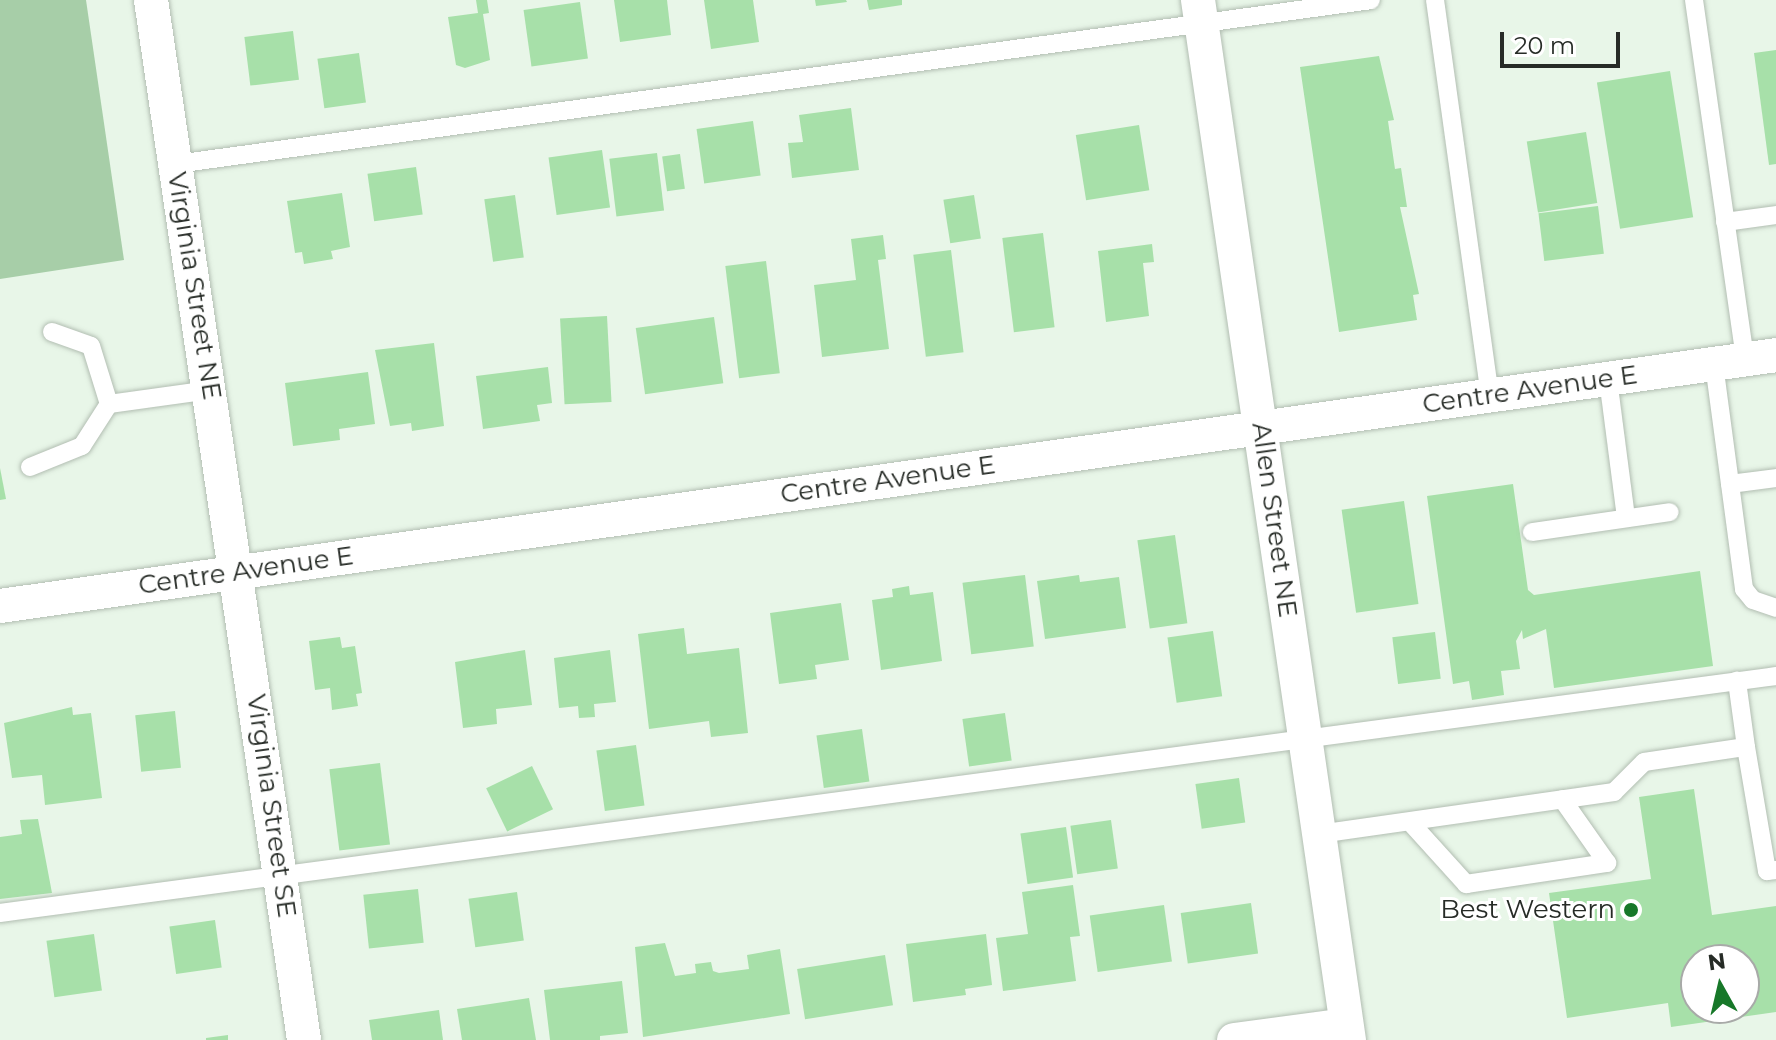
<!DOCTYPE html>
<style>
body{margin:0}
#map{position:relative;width:1776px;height:1040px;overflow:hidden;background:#e8f6e8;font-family:Montserrat,sans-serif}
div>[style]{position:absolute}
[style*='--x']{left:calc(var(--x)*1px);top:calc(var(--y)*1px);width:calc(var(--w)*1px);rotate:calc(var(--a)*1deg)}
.green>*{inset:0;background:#a7cea8}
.building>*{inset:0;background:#a7e0a9;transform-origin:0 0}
.roads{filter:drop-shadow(0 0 2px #b2beb2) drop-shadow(0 0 2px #b2beb2)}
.service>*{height:18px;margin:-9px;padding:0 9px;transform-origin:9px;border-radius:9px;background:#fff}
.minor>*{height:34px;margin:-17px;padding:0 17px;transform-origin:17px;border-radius:17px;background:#fff}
.dots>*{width:22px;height:22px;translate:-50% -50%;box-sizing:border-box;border:4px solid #fff;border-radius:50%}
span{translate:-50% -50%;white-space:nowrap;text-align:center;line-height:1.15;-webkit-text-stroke:6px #fff;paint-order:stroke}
.street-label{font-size:26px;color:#262b26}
.poi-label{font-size:26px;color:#262b26}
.right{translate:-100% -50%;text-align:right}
.north{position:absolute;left:1680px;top:944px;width:80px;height:80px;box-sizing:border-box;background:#fff;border:2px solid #a8aaa8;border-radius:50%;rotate:352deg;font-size:22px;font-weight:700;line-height:32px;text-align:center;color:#262b26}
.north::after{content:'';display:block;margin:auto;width:28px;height:36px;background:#177829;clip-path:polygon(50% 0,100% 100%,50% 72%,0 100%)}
.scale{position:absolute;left:1500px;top:32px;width:120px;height:36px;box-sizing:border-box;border:4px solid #262b26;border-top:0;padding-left:10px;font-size:24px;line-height:28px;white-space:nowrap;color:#262b26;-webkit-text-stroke:6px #fff;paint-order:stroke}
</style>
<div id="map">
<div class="green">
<i style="clip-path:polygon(0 0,86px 0,124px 260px,0 279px)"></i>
</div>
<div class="building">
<i style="clip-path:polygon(476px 0,487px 0,489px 13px,483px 14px,490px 60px,465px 68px,456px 65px,448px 17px,478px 13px)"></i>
<i style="clip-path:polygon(614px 0,667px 0,671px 35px,620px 42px)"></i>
<i style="clip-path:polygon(704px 0,753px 0,759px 42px,711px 49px)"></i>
<i style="clip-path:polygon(815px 0,846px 0,847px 2px,816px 6px)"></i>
<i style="clip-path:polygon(867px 0,902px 0,902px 5px,869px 10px)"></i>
<i style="left:580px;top:2px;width:57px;height:57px;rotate:82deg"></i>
<i style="left:293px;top:31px;width:49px;height:49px;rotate:83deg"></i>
<i style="clip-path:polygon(1776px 50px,1776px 164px,1769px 165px,1754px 53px)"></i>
<i style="left:359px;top:53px;width:50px;height:42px;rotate:82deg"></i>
<i style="clip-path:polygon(1379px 56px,1394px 120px,1388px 121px,1395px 169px,1401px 168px,1407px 207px,1400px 207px,1419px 294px,1413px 295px,1417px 320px,1339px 332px,1300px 67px)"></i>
<i style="left:1670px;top:71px;width:148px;height:74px;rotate:81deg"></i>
<i style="clip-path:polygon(851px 108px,859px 170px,792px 178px,788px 143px,803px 142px,799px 115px)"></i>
<i style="left:753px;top:121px;width:55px;height:57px;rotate:82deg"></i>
<i style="left:1139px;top:125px;width:66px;height:64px;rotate:81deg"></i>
<i style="left:1586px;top:132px;width:72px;height:60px;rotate:81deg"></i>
<i style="left:602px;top:150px;width:58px;height:54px;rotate:82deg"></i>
<i style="left:657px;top:153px;width:58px;height:48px;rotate:83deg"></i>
<i style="left:680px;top:154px;width:35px;height:18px;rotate:82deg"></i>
<i style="left:416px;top:167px;width:48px;height:49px;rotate:82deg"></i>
<i style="clip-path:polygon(342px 193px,350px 247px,331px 251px,333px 259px,304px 264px,302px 252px,295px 253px,287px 201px)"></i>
<i style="left:515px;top:195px;width:63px;height:31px;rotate:82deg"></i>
<i style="left:974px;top:195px;width:44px;height:31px;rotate:81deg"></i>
<i style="left:1598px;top:206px;width:48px;height:60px;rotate:83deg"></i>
<i style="left:1043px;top:233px;width:95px;height:41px;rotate:83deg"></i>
<i style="clip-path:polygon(883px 235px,886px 259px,878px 260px,889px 349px,822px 357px,814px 285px,856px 280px,851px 239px)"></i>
<i style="clip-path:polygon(1152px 244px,1154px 262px,1143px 263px,1149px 316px,1106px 322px,1098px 251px)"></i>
<i style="left:951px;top:250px;width:103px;height:38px;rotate:83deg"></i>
<i style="left:766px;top:261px;width:113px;height:41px;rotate:83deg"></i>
<i style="left:607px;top:316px;width:86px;height:47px;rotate:87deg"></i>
<i style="left:714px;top:317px;width:67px;height:79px;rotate:82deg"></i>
<i style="clip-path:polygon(434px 343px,444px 426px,412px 431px,411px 423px,390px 426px,375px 350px)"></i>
<i style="clip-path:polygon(548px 367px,552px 403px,537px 405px,540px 421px,483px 429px,476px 376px)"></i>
<i style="clip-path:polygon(368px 372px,375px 424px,339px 429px,340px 440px,293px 446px,285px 383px)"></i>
<i style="clip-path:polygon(0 468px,6px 499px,0 500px)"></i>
<i style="clip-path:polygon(1513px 484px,1528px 590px,1534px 595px,1700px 571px,1713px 666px,1554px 688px,1546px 629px,1523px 639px,1522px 630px,1516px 641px,1520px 669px,1501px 671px,1504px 695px,1472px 700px,1469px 681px,1453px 684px,1427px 496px)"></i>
<i style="left:1404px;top:501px;width:104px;height:63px;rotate:82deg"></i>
<i style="left:1175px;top:535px;width:89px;height:38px;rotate:82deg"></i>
<i style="left:1025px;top:575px;width:72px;height:63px;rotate:83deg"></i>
<i style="clip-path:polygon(1079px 575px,1080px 582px,1119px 577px,1126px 628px,1045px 639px,1037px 581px)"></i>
<i style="clip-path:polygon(909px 586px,910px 595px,933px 592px,942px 661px,881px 670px,872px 600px,893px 597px,892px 589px)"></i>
<i style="clip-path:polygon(841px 603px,849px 660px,815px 665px,817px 679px,779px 684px,770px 613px)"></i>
<i style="clip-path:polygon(684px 628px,687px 654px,739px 648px,748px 733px,711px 737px,709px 721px,649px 729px,638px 634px)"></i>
<i style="left:1213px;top:631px;width:66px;height:46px;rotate:82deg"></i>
<i style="left:1435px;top:632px;width:47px;height:43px;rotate:83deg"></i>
<i style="clip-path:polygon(340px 637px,342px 648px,355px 646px,362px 693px,356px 694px,358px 706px,332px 710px,330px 688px,315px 690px,309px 641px)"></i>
<i style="clip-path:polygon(525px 650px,532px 705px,496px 709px,497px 724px,463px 728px,455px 662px)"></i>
<i style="clip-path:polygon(610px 650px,616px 702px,594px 704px,595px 717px,579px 718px,578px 706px,559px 708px,554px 658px)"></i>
<i style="clip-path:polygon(72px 707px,73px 715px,91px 713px,102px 798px,45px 805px,42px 775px,12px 778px,4px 723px)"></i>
<i style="left:175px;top:711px;width:57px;height:40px;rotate:84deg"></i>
<i style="left:1005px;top:713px;width:48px;height:43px;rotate:82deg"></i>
<i style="left:862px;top:729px;width:53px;height:46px;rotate:82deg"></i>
<i style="left:636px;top:745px;width:61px;height:40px;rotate:82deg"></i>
<i style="left:380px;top:763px;width:82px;height:51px;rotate:83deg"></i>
<i style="left:532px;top:766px;width:48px;height:51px;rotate:64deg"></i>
<i style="left:1239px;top:778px;width:45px;height:44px;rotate:82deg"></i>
<i style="clip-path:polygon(evenodd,1694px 789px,1712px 915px,1776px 906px,1776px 1012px,1671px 1027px,1668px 1003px,1567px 1018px,1549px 893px,1651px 879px,1639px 797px,1694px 789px,1696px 960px,1744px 960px,1744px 1008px,1696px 1008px,1696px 960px)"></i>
<i style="clip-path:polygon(38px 819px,52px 893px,0 899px,0 837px,22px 834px,20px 820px)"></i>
<i style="left:1111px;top:820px;width:49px;height:41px;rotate:82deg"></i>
<i style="left:1066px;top:827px;width:51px;height:46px;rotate:82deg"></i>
<i style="clip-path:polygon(1073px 885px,1080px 936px,1070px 937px,1076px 981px,1003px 991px,996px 938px,1028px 934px,1022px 892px)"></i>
<i style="left:418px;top:889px;width:54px;height:55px;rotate:84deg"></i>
<i style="left:517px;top:892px;width:49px;height:49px;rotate:82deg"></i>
<i style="left:1251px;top:903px;width:51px;height:71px;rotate:82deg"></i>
<i style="left:1164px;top:905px;width:57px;height:75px;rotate:82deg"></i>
<i style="left:215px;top:920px;width:48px;height:46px;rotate:82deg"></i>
<i style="left:94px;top:934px;width:57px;height:48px;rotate:82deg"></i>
<i style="clip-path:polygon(986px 934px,992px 985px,965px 989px,966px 995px,913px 1002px,906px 944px)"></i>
<i style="clip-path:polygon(665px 943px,675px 976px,696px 973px,695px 964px,711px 962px,713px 971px,719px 973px,749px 969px,747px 955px,780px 949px,790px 1014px,643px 1037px,635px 947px)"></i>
<i style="left:885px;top:955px;width:51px;height:89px;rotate:81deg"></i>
<i style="clip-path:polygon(622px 981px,628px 1033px,600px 1036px,600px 1040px,550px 1040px,544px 990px)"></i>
<i style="clip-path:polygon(529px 998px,536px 1040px,462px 1040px,457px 1009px)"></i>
<i style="clip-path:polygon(439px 1010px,443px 1040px,372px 1040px,369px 1020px)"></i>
<i style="clip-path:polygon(228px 1035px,228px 1040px,206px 1040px,206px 1038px)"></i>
</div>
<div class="roads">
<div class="service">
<i style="--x:1435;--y:0;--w:400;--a:82.1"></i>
<i style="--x:1694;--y:0;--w:364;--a:81.9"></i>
<i style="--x:176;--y:164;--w:1206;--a:-7.81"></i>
<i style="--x:1725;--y:222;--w:51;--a:-7.8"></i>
<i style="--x:52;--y:332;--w:41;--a:19.7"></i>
<i style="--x:91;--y:346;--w:61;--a:72.8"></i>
<i style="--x:1714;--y:364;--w:227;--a:82.4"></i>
<i style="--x:1744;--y:589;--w:14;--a:51"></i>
<i style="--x:1753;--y:600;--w:24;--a:19"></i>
<i style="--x:1608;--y:379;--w:140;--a:82.6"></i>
<i style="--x:30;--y:467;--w:56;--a:-22"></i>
<i style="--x:82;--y:446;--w:50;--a:-57.3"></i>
<i style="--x:109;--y:404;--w:102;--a:-7.9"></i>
<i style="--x:1730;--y:484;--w:46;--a:-7.4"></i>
<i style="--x:1532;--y:532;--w:139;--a:-8.2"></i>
<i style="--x:1746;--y:747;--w:126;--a:80.4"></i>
<i style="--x:1767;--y:871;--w:9;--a:-6"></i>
<i style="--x:1410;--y:822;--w:84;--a:47.9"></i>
<i style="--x:1466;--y:884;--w:143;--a:-8.5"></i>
<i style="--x:1607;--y:863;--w:78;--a:-125.1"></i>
<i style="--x:1319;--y:834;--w:298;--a:-8.1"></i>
<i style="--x:1614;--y:792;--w:42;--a:-45"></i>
<i style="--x:1644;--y:762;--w:103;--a:-8.4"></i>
<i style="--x:1746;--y:747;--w:67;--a:-97.8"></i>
<i style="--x:0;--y:913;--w:1792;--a:-7.6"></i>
</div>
<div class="minor">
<i style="--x:151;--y:0;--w:1051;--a:81.63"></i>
<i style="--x:1198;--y:0;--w:1051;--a:81.74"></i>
<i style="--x:0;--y:606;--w:1794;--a:-8.04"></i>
<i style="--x:1234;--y:1040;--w:113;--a:-7.6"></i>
</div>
</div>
<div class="dots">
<i style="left:1631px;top:910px;background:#177829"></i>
</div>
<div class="street-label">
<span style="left:194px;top:286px;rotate:81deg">Virginia Street NE</span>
<span style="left:1530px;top:390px;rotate:-8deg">Centre Avenue E</span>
<span style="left:888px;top:480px;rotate:-8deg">Centre Avenue E</span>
<span style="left:1274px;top:520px;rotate:82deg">Allen Street NE</span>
<span style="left:246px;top:571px;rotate:-8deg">Centre Avenue E</span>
<span style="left:271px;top:806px;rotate:82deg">Virginia Street SE</span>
</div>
<div class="poi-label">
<span class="right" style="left:1615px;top:910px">Best Western</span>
</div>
<div class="north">N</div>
<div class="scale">20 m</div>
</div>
